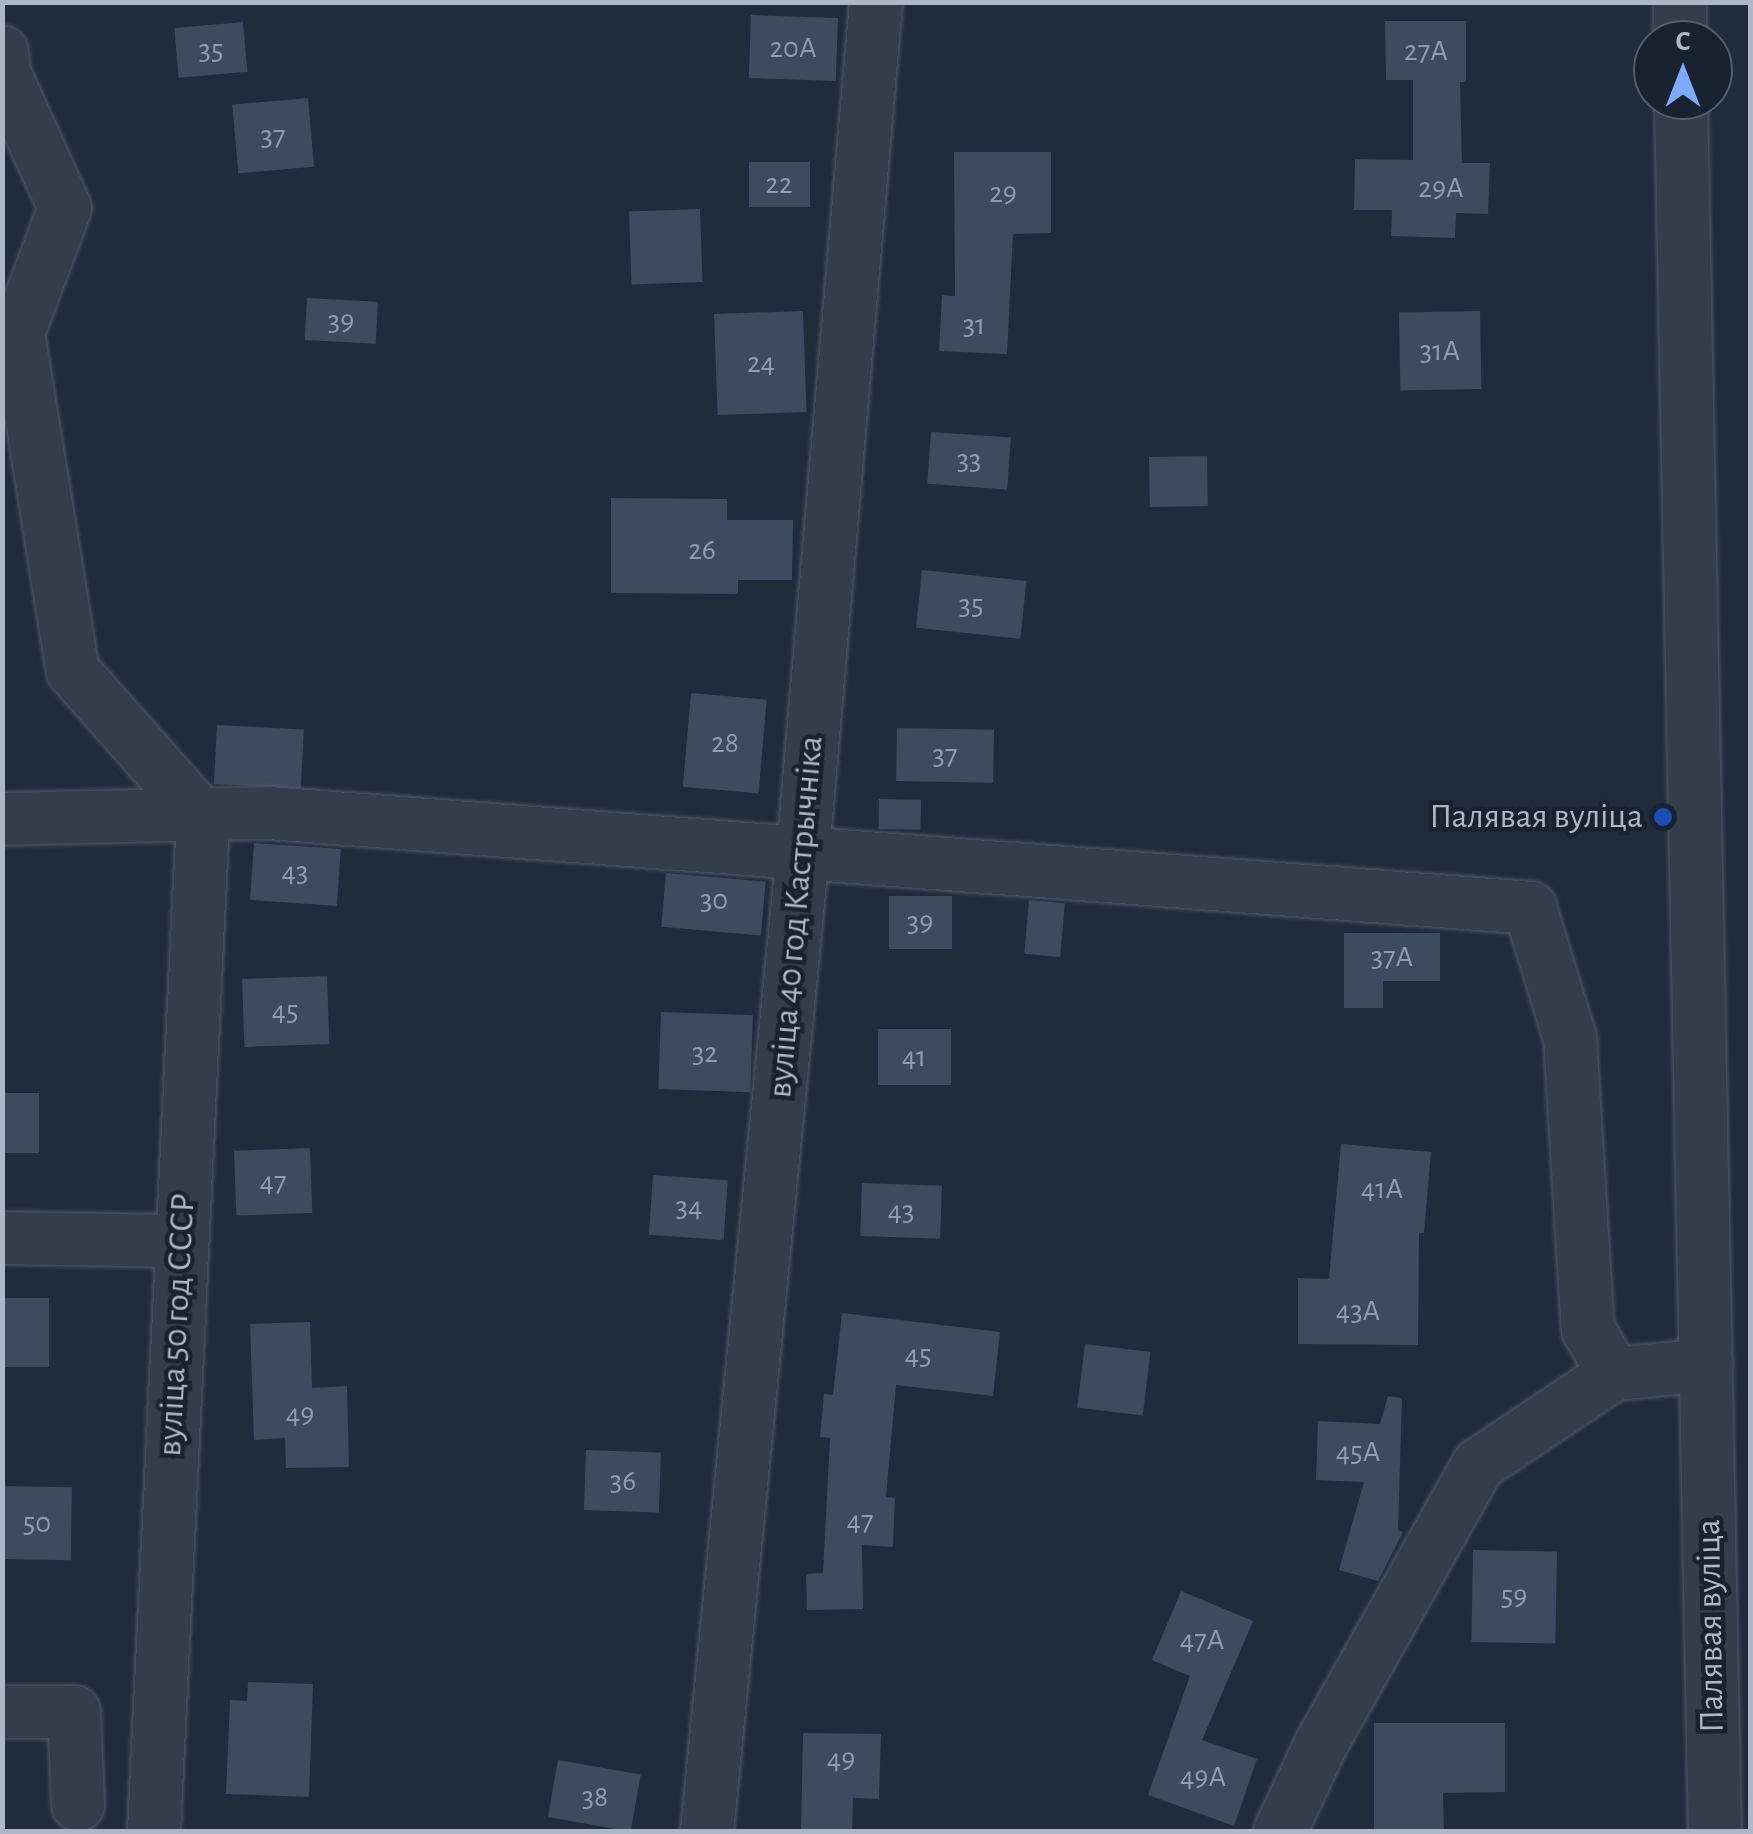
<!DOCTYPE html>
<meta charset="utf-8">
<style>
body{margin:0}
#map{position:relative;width:1753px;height:1834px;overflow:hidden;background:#202b3c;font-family:"Alegreya Sans",sans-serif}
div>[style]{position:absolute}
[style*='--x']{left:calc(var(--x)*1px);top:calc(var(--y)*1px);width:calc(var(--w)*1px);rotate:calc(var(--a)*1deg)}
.building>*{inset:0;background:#3e4a5f;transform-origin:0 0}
.roads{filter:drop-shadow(0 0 2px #515a6a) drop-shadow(0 0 2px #515a6a)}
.minor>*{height:52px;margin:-26px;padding:0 26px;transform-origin:26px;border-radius:26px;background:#343d4c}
.dots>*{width:28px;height:28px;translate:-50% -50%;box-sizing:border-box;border:5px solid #192231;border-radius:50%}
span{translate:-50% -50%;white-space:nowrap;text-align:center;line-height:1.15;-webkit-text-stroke:9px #192231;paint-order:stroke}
.number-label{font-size:30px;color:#929cae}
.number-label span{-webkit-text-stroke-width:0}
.poi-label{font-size:35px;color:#aeb7c8}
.right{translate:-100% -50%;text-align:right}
.street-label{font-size:35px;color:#aeb7c8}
.frame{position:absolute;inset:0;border:5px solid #aeb7c8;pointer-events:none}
.north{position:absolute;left:1633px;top:20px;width:100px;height:100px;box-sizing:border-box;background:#192231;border:2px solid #555e6d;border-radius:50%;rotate:0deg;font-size:28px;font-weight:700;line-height:40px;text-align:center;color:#aeb7c8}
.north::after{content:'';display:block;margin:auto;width:35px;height:45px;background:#7daaff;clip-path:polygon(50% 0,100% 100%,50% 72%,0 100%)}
</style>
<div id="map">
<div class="building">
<i style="left:751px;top:15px;width:87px;height:63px;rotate:2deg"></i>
<i style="clip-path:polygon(1385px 21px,1466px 21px,1466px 82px,1460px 82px,1462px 163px,1490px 163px,1488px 214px,1456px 213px,1455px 238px,1391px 236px,1392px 210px,1354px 210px,1355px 159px,1413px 160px,1413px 80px,1386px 80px)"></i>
<i style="left:243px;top:22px;width:50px;height:69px;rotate:85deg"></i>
<i style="left:308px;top:98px;width:69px;height:76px;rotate:85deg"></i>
<i style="clip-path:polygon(954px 152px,1051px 152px,1051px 233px,1013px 234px,1007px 354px,939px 351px,942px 295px,955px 296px)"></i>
<i style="left:749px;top:162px;width:61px;height:45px"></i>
<i style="left:700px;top:209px;width:73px;height:71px;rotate:88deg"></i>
<i style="left:307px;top:298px;width:71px;height:42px;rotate:3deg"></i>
<i style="left:803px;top:311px;width:101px;height:89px;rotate:88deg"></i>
<i style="left:1480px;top:311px;width:78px;height:81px;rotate:89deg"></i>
<i style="left:931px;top:432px;width:80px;height:52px;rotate:4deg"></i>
<i style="left:1207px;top:456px;width:50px;height:58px;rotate:89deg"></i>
<i style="clip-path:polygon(611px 498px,727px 499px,727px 520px,793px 520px,792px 580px,738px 580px,738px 594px,611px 593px)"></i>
<i style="left:922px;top:570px;width:105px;height:58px;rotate:6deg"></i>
<i style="left:691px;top:693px;width:76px;height:94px;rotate:5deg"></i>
<i style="left:217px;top:725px;width:87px;height:59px;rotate:3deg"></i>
<i style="left:897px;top:728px;width:97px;height:53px;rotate:1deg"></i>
<i style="left:879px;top:799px;width:42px;height:30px;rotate:1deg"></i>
<i style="left:254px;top:843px;width:87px;height:57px;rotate:4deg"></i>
<i style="left:666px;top:873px;width:100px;height:54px;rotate:5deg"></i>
<i style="left:889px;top:896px;width:63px;height:53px"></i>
<i style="left:1029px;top:900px;width:36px;height:54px;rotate:5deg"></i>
<i style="clip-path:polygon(1344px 933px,1440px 933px,1440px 981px,1383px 981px,1383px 1008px,1344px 1008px)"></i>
<i style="left:327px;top:976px;width:68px;height:85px;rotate:88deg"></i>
<i style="left:661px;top:1012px;width:92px;height:77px;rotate:2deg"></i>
<i style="left:878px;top:1029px;width:73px;height:56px"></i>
<i style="left:2px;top:1093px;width:37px;height:60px"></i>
<i style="clip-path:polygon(1341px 1144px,1431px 1152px,1424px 1233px,1419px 1233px,1418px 1345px,1298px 1344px,1298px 1278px,1329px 1279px)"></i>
<i style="left:310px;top:1148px;width:65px;height:76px;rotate:88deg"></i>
<i style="left:653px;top:1175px;width:75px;height:60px;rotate:4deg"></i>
<i style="left:862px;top:1183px;width:80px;height:53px;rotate:2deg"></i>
<i style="left:2px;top:1298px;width:47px;height:69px"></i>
<i style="clip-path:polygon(842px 1313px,1000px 1332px,993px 1396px,896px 1385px,886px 1497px,895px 1498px,893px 1547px,862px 1545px,863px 1609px,807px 1610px,806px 1574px,823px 1573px,830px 1438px,820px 1437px,824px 1394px,833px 1395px)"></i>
<i style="clip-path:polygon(310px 1322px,312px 1388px,347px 1386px,349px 1467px,286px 1468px,285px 1438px,254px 1440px,250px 1324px)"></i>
<i style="left:1085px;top:1344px;width:66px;height:64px;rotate:7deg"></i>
<i style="clip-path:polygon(1388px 1396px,1402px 1398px,1398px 1530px,1403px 1532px,1378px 1581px,1339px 1570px,1364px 1482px,1316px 1480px,1318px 1421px,1380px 1424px)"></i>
<i style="left:586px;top:1450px;width:75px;height:60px;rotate:2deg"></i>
<i style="left:2px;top:1486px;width:70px;height:73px;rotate:1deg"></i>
<i style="left:1473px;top:1550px;width:84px;height:92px;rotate:1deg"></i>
<i style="clip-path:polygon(1181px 1591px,1253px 1621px,1202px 1740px,1257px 1759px,1234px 1826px,1148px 1795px,1190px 1676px,1152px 1660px)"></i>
<i style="clip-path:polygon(248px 1682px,313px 1684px,309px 1797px,226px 1794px,230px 1700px,247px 1701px)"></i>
<i style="clip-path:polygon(1374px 1723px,1505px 1723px,1505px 1792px,1443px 1793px,1444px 1832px,1374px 1832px)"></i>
<i style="clip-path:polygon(803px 1733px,881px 1734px,879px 1799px,853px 1798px,852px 1832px,801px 1832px)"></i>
<i style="left:558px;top:1760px;width:84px;height:58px;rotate:10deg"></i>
</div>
<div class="roads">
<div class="minor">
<i style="--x:1680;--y:2;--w:38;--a:90"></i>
<i style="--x:2;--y:52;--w:21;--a:85"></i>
<i style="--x:4;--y:73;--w:148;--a:65.7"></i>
<i style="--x:65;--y:208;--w:134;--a:110.6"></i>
<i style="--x:18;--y:333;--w:342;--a:80.8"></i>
<i style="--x:73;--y:671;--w:196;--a:48.5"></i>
<i style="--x:203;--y:818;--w:1015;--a:92.77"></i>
<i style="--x:1681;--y:100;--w:1732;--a:88.88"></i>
<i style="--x:2;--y:819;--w:266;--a:-1.3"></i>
<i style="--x:268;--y:813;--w:1266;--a:4.3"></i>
<i style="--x:1530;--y:908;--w:136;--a:72.9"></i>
<i style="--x:1570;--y:1038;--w:292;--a:86.5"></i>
<i style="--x:1588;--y:1329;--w:52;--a:60"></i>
<i style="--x:2;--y:1238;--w:178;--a:1"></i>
<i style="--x:2;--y:1712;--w:72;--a:0"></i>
<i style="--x:74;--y:1712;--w:93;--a:87.5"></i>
<i style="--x:707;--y:1832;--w:985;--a:-84.41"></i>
<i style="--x:803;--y:852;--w:853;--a:-85.09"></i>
<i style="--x:1280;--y:1832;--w:97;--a:-65"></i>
<i style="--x:1321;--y:1744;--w:320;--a:-60.6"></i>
<i style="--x:1478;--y:1465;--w:164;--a:-33.8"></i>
<i style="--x:1614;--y:1374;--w:93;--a:-5.5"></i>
</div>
</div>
<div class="dots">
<i style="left:1663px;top:817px;background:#1a4fb4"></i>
</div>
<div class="number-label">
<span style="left:793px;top:48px">20А</span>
<span style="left:211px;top:50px">35</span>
<span style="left:1426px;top:51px">27А</span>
<span style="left:273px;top:136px">37</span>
<span style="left:779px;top:184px">22</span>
<span style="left:1441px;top:188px">29А</span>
<span style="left:1003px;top:193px">29</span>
<span style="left:341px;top:321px">39</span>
<span style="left:974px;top:325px">31</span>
<span style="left:1440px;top:351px">31А</span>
<span style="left:761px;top:363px">24</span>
<span style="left:969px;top:460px">33</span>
<span style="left:702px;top:550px">26</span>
<span style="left:971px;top:605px">35</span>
<span style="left:725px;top:743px">28</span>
<span style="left:945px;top:755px">37</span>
<span style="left:295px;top:872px">43</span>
<span style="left:714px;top:900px">30</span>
<span style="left:920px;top:922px">39</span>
<span style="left:1392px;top:957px">37А</span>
<span style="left:285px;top:1011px">45</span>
<span style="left:705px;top:1053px">32</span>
<span style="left:914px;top:1057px">41</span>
<span style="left:273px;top:1182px">47</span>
<span style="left:1382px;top:1189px">41А</span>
<span style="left:689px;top:1207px">34</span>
<span style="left:901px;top:1211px">43</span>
<span style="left:1358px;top:1311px">43А</span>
<span style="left:918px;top:1355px">45</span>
<span style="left:300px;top:1414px">49</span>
<span style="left:1358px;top:1452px">45А</span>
<span style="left:623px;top:1481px">36</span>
<span style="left:860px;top:1521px">47</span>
<span style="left:37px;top:1523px">50</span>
<span style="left:1514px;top:1596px">59</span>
<span style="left:1202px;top:1640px">47А</span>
<span style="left:841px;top:1759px">49</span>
<span style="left:1203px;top:1777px">49А</span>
<span style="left:595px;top:1797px">38</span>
</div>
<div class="poi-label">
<span class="right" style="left:1643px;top:817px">Палявая вуліца</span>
</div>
<div class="street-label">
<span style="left:796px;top:917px;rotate:-85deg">вуліца 40 год Кастрычніка</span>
<span style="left:177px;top:1325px;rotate:-87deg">вуліца 50 год СССР</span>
<span style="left:1711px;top:1626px;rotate:-91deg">Палявая вуліца</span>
</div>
<div class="frame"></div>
<div class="north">С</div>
</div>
